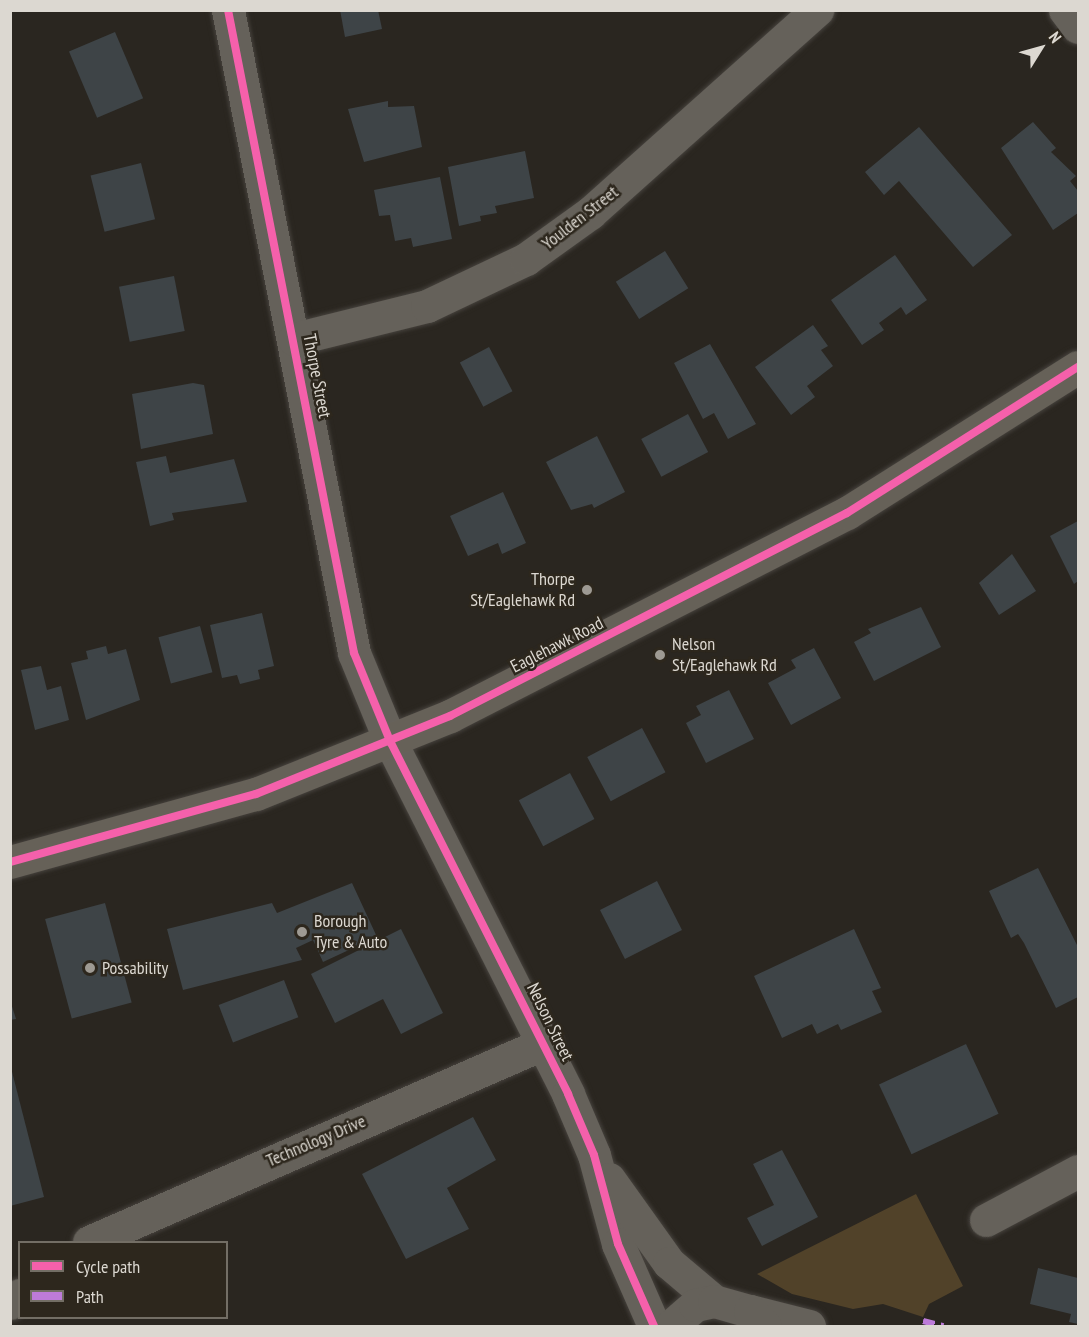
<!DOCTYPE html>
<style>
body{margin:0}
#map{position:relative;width:1089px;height:1337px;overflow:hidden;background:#2a2620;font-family:"PT Sans Narrow",sans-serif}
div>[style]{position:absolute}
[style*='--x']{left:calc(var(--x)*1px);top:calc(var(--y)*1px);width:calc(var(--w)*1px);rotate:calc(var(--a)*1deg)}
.green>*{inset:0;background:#514229}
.building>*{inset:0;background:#3e4447;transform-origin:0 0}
.roads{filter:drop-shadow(0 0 2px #46423d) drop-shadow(0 0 2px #46423d)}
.minor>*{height:33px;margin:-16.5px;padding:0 16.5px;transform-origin:16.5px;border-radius:16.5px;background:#65615a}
.major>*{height:33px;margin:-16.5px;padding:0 16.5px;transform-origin:16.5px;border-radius:16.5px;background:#666158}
.quiet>*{height:6px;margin-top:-3px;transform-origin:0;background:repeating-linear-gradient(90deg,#bd7bd9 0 12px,transparent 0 18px)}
.cycleway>*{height:8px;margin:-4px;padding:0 4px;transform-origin:4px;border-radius:4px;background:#f560ab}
.dots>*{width:16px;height:16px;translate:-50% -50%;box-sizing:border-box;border:3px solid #2d271d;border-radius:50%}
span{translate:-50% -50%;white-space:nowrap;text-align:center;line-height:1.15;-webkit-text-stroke:5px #2d271d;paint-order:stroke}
.street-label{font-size:18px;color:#dcd8d1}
.poi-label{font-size:18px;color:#dcd8d1}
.right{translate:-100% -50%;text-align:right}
.left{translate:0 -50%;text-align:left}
.frame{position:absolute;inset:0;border:12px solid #dcd8d1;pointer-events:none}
.legend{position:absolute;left:18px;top:1241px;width:210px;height:78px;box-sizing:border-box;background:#2d271d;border:2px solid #736e65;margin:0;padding:8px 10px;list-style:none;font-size:18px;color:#dcd8d1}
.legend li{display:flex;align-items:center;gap:12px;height:30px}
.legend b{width:30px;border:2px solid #736e65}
.north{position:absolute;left:1011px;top:18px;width:60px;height:60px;-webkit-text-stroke:4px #2d271d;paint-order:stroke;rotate:53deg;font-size:16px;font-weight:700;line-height:24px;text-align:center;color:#dcd8d1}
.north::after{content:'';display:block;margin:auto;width:21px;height:27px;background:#dcd8d1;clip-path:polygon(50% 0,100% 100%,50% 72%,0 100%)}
</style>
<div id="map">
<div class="green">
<i style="clip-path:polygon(916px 1194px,963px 1286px,929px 1304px,923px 1317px,883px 1304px,853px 1309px,792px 1294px,757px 1274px)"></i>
</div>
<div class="building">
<i style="clip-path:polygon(340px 10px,378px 10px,382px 29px,345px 37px)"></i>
<i style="left:115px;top:32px;width:72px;height:50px;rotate:67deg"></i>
<i style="clip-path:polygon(388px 101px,388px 107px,414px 106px,422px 147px,364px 162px,348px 109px)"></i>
<i style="clip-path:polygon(1033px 122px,1056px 148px,1051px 152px,1076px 176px,1070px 181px,1078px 191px,1078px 213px,1053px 230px,1001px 148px)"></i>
<i style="clip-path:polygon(919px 127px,1012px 235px,973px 267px,899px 181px,884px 195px,865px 172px)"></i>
<i style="clip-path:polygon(525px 151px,534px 198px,495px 206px,497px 213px,480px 216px,481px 221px,459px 226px,448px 167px)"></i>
<i style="left:141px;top:163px;width:58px;height:52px;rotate:76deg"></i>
<i style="clip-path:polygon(440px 177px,452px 239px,413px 247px,411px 238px,395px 241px,390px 215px,379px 216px,374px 190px)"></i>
<i style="left:665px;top:251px;width:44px;height:58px;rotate:58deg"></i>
<i style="clip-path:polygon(895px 255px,927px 300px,906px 315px,901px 307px,879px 323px,884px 330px,862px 345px,831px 300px)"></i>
<i style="left:174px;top:276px;width:56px;height:56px;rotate:79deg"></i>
<i style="clip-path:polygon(813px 325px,828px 346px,821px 350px,833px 366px,807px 386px,815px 397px,791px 415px,755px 367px)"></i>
<i style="clip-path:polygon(710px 344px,756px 424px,728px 439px,714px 413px,703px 419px,674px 363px)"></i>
<i style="left:489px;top:347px;width:50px;height:33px;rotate:62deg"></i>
<i style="clip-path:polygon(193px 383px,204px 385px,213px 434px,141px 449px,132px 394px)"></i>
<i style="left:688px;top:414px;width:43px;height:53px;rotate:62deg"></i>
<i style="clip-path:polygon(597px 436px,625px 492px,594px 508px,592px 504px,571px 510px,546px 462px)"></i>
<i style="clip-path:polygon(166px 456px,170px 473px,234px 459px,247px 502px,172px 513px,174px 520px,150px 526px,136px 462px)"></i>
<i style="clip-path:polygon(503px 492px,526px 543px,502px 554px,498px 543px,468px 556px,450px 516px)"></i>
<i style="clip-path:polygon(1078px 521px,1078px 581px,1074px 584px,1050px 536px)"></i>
<i style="clip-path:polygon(1012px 554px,1036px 591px,999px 615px,979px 583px)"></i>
<i style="clip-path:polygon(921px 607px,941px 647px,874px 681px,854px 642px,871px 633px,868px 629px)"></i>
<i style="clip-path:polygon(262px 613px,274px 666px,258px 670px,260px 679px,240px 684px,237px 675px,222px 678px,210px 625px)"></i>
<i style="left:200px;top:626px;width:48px;height:43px;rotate:75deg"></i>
<i style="clip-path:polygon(106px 646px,108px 654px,126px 649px,140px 700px,86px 720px,71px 663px,88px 659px,86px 651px)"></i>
<i style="clip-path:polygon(814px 648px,841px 698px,791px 725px,768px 683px,796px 668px,791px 660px)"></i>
<i style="clip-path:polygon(41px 666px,47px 690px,61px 686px,69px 720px,35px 730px,21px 670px)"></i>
<i style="clip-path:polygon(729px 690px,754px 739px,706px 763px,686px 723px,701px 715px,696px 706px)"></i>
<i style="left:642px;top:728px;width:50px;height:62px;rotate:62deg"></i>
<i style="left:570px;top:773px;width:52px;height:58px;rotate:62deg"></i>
<i style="clip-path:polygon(1038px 868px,1078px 947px,1078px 997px,1056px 1008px,1024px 943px,1018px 934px,1011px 938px,989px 891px)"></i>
<i style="left:657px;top:881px;width:55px;height:64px;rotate:63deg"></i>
<i style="clip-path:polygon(352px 883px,377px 937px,323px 962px,313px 940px,296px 948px,302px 960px,183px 990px,167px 929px,272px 903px,277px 913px)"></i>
<i style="left:105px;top:903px;width:103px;height:62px;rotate:75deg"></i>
<i style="clip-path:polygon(401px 929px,443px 1013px,401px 1034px,383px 999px,335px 1023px,311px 974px)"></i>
<i style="clip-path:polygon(854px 929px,881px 988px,872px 991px,882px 1012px,841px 1030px,838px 1024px,817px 1034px,812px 1024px,782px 1038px,754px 976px)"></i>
<i style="left:284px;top:980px;width:40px;height:70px;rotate:69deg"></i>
<i style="clip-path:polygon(10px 1000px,16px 1019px,10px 1020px)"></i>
<i style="left:966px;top:1044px;width:77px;height:96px;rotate:65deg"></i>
<i style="clip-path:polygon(10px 1064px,44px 1197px,10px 1206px)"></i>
<i style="clip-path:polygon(473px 1117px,496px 1160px,447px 1188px,469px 1229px,406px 1259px,362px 1174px)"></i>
<i style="clip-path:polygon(782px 1150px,818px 1217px,762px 1246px,747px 1218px,774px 1205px,753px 1164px)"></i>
<i style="clip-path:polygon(1038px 1268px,1078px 1278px,1078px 1324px,1069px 1322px,1071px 1314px,1030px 1304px)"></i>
</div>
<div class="roads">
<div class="minor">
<i style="--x:228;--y:10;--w:655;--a:78.91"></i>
<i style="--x:354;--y:653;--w:97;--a:67.7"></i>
<i style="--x:391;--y:743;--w:393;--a:63.2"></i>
<i style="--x:568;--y:1094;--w:66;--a:66.9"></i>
<i style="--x:594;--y:1155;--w:92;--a:74.9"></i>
<i style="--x:618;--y:1244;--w:90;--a:66.3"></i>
<i style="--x:1065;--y:10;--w:21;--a:53"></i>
<i style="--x:294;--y:339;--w:137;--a:-13.9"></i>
<i style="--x:427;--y:306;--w:110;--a:-25.4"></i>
<i style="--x:526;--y:259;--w:79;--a:-35.7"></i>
<i style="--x:590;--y:213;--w:305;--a:-41.8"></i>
<i style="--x:609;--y:1179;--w:103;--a:54.5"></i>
<i style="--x:669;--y:1263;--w:59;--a:40.2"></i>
<i style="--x:986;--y:1220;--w:104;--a:-28"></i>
<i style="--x:89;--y:1242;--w:498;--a:-23.6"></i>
<i style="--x:10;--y:1303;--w:13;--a:-39"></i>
<i style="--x:750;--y:1311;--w:61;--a:14.3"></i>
<i style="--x:671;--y:1326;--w:32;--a:-41"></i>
<i style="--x:695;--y:1305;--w:19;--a:-12"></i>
<i style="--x:714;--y:1301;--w:37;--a:16"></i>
<i style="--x:750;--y:1311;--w:21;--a:45"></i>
</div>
<div class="major">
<i style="--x:10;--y:862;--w:255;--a:-15.5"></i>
<i style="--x:256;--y:794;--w:209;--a:-21.9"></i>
<i style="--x:450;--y:716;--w:446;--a:-27.1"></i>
<i style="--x:847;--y:513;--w:273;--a:-32.3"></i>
</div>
</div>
<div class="quiet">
<i style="--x:923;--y:1321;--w:21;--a:14"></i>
</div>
<div class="cycleway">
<i style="--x:228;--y:10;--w:655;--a:78.91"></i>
<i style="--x:354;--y:653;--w:97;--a:67.7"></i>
<i style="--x:391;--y:743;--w:393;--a:63.2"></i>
<i style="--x:568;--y:1094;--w:66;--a:66.9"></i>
<i style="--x:594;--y:1155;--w:92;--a:74.9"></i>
<i style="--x:618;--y:1244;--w:90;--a:66.3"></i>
<i style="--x:10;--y:862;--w:255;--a:-15.5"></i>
<i style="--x:256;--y:794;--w:209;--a:-21.9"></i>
<i style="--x:450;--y:716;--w:446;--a:-27.1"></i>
<i style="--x:847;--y:513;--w:273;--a:-32.3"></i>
</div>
<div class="dots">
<i style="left:587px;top:590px;background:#9e9a93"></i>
<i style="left:660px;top:655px;background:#9e9a93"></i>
<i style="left:302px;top:932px;background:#9e9a93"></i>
<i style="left:90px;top:968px;background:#9e9a93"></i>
</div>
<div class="street-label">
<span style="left:580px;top:218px;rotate:-38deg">Youlden Street</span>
<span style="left:317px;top:376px;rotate:79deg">Thorpe Street</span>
<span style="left:557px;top:645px;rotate:-27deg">Eaglehawk Road</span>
<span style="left:550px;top:1022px;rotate:64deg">Nelson Street</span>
<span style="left:316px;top:1141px;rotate:-23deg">Technology Drive</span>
</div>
<div class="poi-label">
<span class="right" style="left:575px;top:590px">Thorpe<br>St/Eaglehawk Rd</span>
<span class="left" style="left:672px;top:655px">Nelson<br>St/Eaglehawk Rd</span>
<span class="left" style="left:314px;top:932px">Borough<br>Tyre &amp; Auto</span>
<span class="left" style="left:102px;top:968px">Possability</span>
</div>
<div class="frame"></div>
<ul class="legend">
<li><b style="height:8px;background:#f560ab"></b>Cycle path</li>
<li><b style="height:8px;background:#bd7bd9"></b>Path</li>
</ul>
<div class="north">N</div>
</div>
